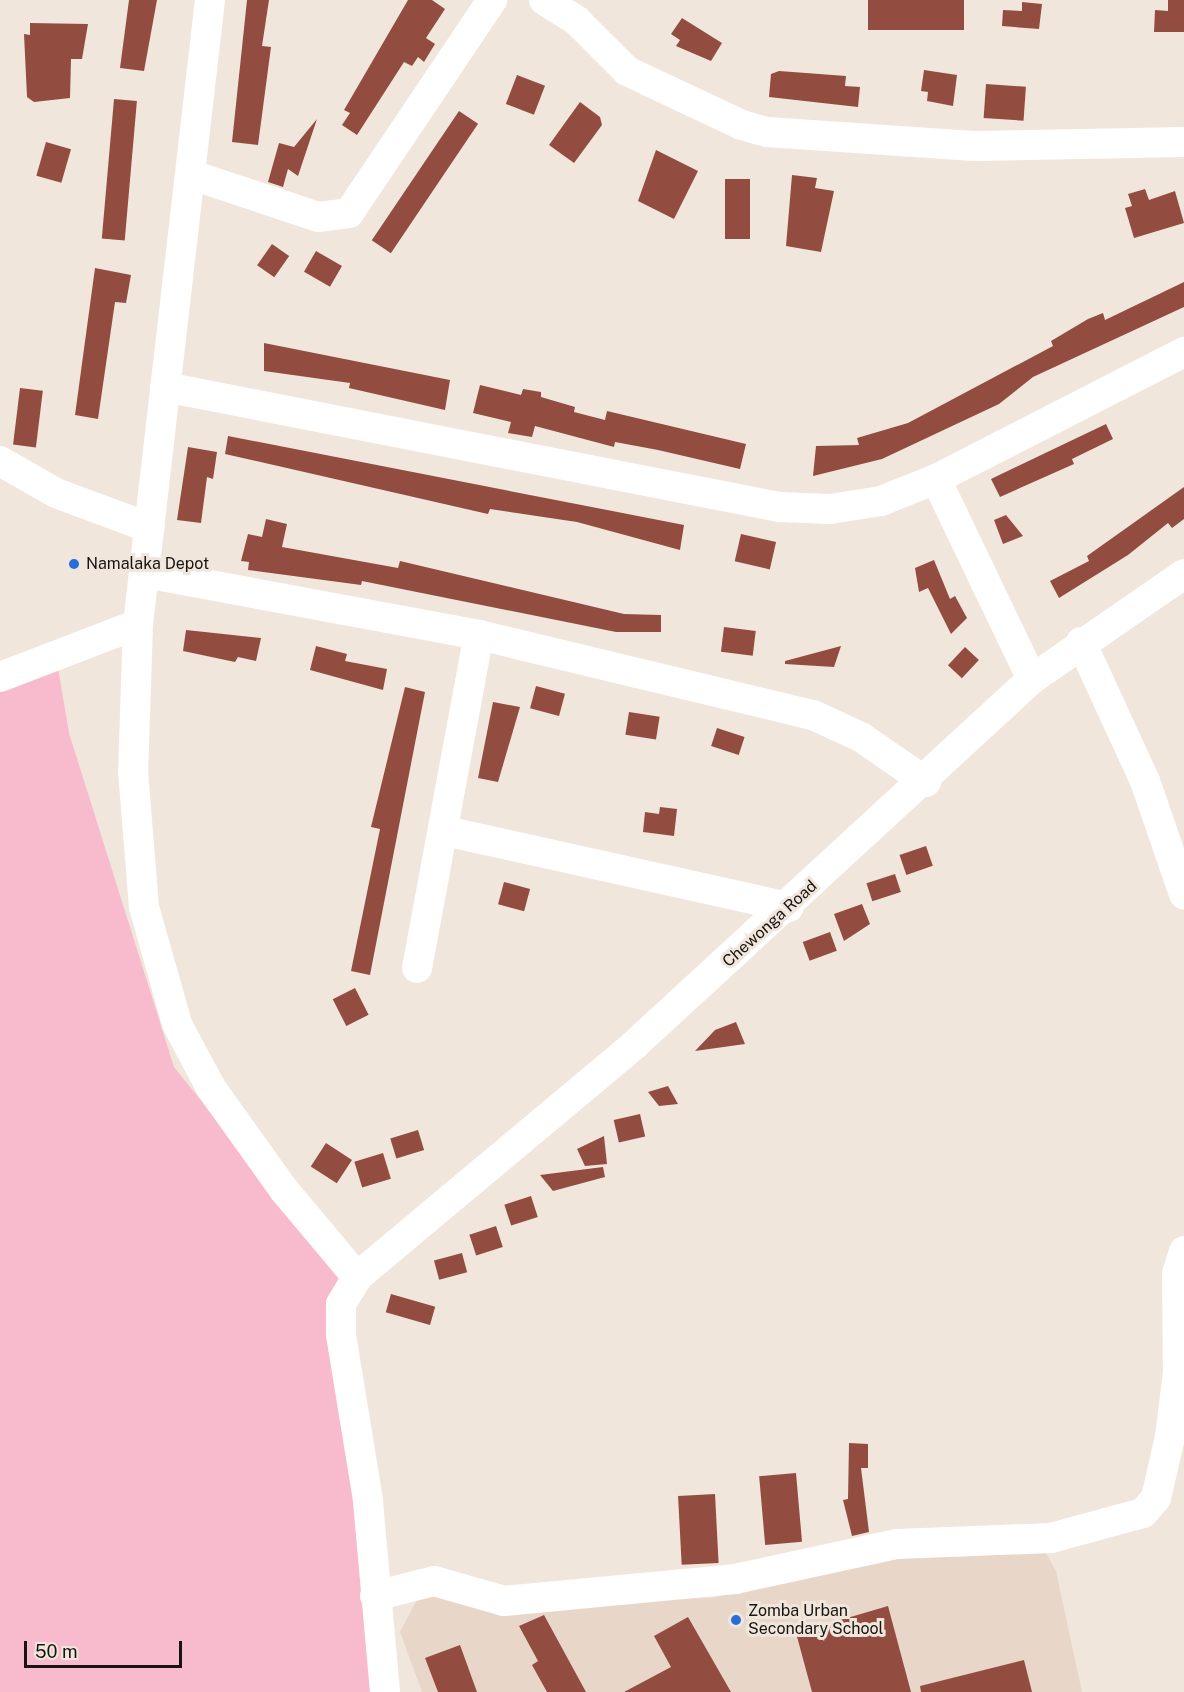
<!DOCTYPE html>
<style>
body{margin:0}
#map{position:relative;width:1184px;height:1692px;overflow:hidden;background:#f1e6dc;font-family:"Public Sans",sans-serif}
div>[style]{position:absolute}
[style*='--x']{left:calc(var(--x)*1px);top:calc(var(--y)*1px);width:calc(var(--w)*1px);rotate:calc(var(--a)*1deg)}
.built>*{inset:0;background:#e8d7c8}
.green>*{inset:0;background:#f8bbce}
.building>*{inset:0;background:#934d40;transform-origin:0 0}
.minor>*{height:30px;margin:-15px;padding:0 15px;transform-origin:15px;border-radius:15px;background:#fff}
.dots>*{width:16px;height:16px;translate:-50% -50%;box-sizing:border-box;border:3px solid #f1e6dc;border-radius:50%}
span{translate:-50% -50%;white-space:nowrap;text-align:center;line-height:1.15;-webkit-text-stroke:6px #f1e6dc;paint-order:stroke}
.poi-label{font-size:16px;color:#171411}
.left{translate:0 -50%;text-align:left}
.street-label{font-size:16px;color:#171411}
.scale{position:absolute;left:24px;top:1641px;width:158px;height:27px;box-sizing:border-box;border:3px solid #171411;border-top:0;padding-left:8px;font-size:18px;line-height:21px;white-space:nowrap;color:#171411;-webkit-text-stroke:4px #f1e6dc;paint-order:stroke}
</style>
<div id="map">
<div class="built">
<i style="clip-path:polygon(1045px 1551px,1056px 1571px,1082px 1692px,422px 1692px,400px 1632px,422px 1590px,549px 1601px,711px 1598px,911px 1555px)"></i>
</div>
<div class="green">
<i style="clip-path:polygon(55px 650px,69px 733px,174px 1067px,337px 1269px,389px 1692px,0 1692px,0 670px)"></i>
</div>
<div class="building">
<i style="clip-path:polygon(129px 0,157px 0,144px 71px,120px 68px)"></i>
<i style="clip-path:polygon(247px 0,269px 0,262px 46px,271px 47px,258px 145px,232px 142px)"></i>
<i style="clip-path:polygon(408px 0,432px 0,445px 9px,426px 38px,435px 44px,424px 62px,418px 57px,412px 66px,404px 62px,357px 135px,342px 125px,350px 113px,344px 110px)"></i>
<i style="left:868px;top:0;width:96px;height:30px"></i>
<i style="clip-path:polygon(1168px 0,1184px 0,1184px 32px,1154px 32px,1155px 10px,1168px 11px)"></i>
<i style="clip-path:polygon(1022px 2px,1042px 4px,1039px 29px,1002px 26px,1003px 10px,1022px 11px)"></i>
<i style="clip-path:polygon(682px 18px,722px 43px,711px 61px,676px 46px,680px 40px,671px 34px)"></i>
<i style="clip-path:polygon(30px 23px,88px 24px,82px 59px,71px 59px,70px 98px,34px 102px,27px 97px,24px 34px,30px 35px)"></i>
<i style="clip-path:polygon(924px 70px,957px 75px,953px 106px,927px 101px,928px 92px,921px 91px)"></i>
<i style="clip-path:polygon(779px 71px,846px 76px,845px 86px,860px 87px,858px 107px,769px 97px,771px 74px)"></i>
<i style="left:517px;top:75px;width:30px;height:31px;rotate:21deg"></i>
<i style="left:986px;top:84px;width:40px;height:34px;rotate:4deg"></i>
<i style="left:114px;top:99px;width:23px;height:140px;rotate:5deg"></i>
<i style="clip-path:polygon(580px 102px,600px 117px,602px 125px,574px 163px,549px 145px)"></i>
<i style="left:459px;top:111px;width:23px;height:156px;rotate:34deg"></i>
<i style="clip-path:polygon(317px 119px,298px 176px,288px 169px,283px 187px,268px 182px,279px 143px,294px 147px)"></i>
<i style="left:46px;top:142px;width:26px;height:35px;rotate:16deg"></i>
<i style="clip-path:polygon(656px 150px,698px 171px,674px 219px,638px 201px)"></i>
<i style="clip-path:polygon(792px 175px,817px 178px,815px 188px,834px 191px,821px 252px,786px 246px)"></i>
<i style="left:725px;top:179px;width:25px;height:60px"></i>
<i style="clip-path:polygon(1145px 189px,1149px 200px,1175px 191px,1184px 223px,1134px 238px,1125px 208px,1132px 206px,1128px 194px)"></i>
<i style="left:272px;top:244px;width:21px;height:26px;rotate:35deg"></i>
<i style="left:316px;top:251px;width:30px;height:24px;rotate:30deg"></i>
<i style="clip-path:polygon(95px 268px,131px 275px,126px 303px,115px 302px,98px 419px,75px 415px)"></i>
<i style="clip-path:polygon(1184px 282px,1184px 307px,1033px 377px,999px 404px,882px 459px,813px 476px,816px 446px,859px 445px,857px 438px,908px 423px,1053px 346px,1051px 341px,1088px 319px,1103px 313px,1105px 320px)"></i>
<i style="clip-path:polygon(264px 343px,450px 380px,445px 410px,349px 388px,350px 383px,264px 371px)"></i>
<i style="clip-path:polygon(480px 385px,521px 395px,523px 389px,541px 392px,541px 397px,575px 407px,574px 412px,605px 420px,607px 411px,746px 444px,740px 469px,658px 450px,615px 442px,614px 447px,535px 426px,532px 437px,508px 433px,511px 422px,473px 413px)"></i>
<i style="left:20px;top:388px;width:23px;height:57px;rotate:7deg"></i>
<i style="clip-path:polygon(1106px 424px,1113px 439px,1072px 459px,1074px 464px,1000px 497px,991px 479px)"></i>
<i style="clip-path:polygon(228px 436px,684px 525px,680px 550px,577px 522px,490px 509px,488px 514px,225px 454px)"></i>
<i style="clip-path:polygon(188px 447px,217px 452px,213px 479px,207px 477px,201px 523px,177px 520px)"></i>
<i style="clip-path:polygon(1184px 487px,1184px 519px,1172px 528px,1168px 523px,1128px 555px,1059px 598px,1050px 581px,1089px 561px,1087px 556px)"></i>
<i style="clip-path:polygon(1006px 515px,1023px 536px,1003px 544px,994px 520px)"></i>
<i style="clip-path:polygon(266px 519px,287px 524px,282px 547px,398px 568px,400px 561px,624px 614px,661px 615px,661px 632px,616px 632px,362px 581px,361px 585px,248px 570px,249px 562px,241px 561px,248px 534px,262px 537px)"></i>
<i style="left:741px;top:534px;width:36px;height:28px;rotate:13deg"></i>
<i style="clip-path:polygon(934px 560px,950px 599px,955px 596px,967px 618px,951px 634px,928px 588px,919px 592px,915px 568px)"></i>
<i style="left:724px;top:627px;width:32px;height:25px;rotate:7deg"></i>
<i style="clip-path:polygon(186px 630px,261px 638px,256px 661px,238px 657px,235px 662px,183px 651px)"></i>
<i style="clip-path:polygon(316px 646px,347px 654px,345px 661px,387px 669px,383px 690px,310px 670px)"></i>
<i style="clip-path:polygon(841px 646px,834px 667px,785px 664px,785px 661px)"></i>
<i style="left:965px;top:647px;width:19px;height:25px;rotate:43deg"></i>
<i style="left:536px;top:686px;width:30px;height:23px;rotate:15deg"></i>
<i style="clip-path:polygon(405px 687px,425px 692px,370px 975px,351px 971px,380px 829px,371px 827px)"></i>
<i style="clip-path:polygon(493px 702px,520px 707px,498px 782px,478px 778px)"></i>
<i style="left:629px;top:712px;width:31px;height:23px;rotate:9deg"></i>
<i style="left:717px;top:728px;width:29px;height:19px;rotate:18deg"></i>
<i style="clip-path:polygon(660px 807px,677px 809px,674px 836px,643px 832px,645px 812px,659px 814px)"></i>
<i style="left:926px;top:846px;width:21px;height:28px;rotate:71deg"></i>
<i style="left:895px;top:874px;width:19px;height:30px;rotate:72deg"></i>
<i style="left:504px;top:882px;width:27px;height:23px;rotate:15deg"></i>
<i style="clip-path:polygon(862px 904px,870px 924px,844px 941px,834px 914px)"></i>
<i style="left:830px;top:932px;width:20px;height:29px;rotate:70deg"></i>
<i style="left:355px;top:988px;width:30px;height:25px;rotate:63deg"></i>
<i style="clip-path:polygon(736px 1022px,745px 1044px,695px 1051px,715px 1030px)"></i>
<i style="clip-path:polygon(668px 1086px,678px 1104px,659px 1106px,648px 1092px)"></i>
<i style="left:640px;top:1114px;width:23px;height:27px;rotate:77deg"></i>
<i style="left:418px;top:1130px;width:21px;height:29px;rotate:73deg"></i>
<i style="clip-path:polygon(604px 1136px,607px 1164px,585px 1166px,577px 1149px)"></i>
<i style="left:326px;top:1143px;width:31px;height:28px;rotate:33deg"></i>
<i style="left:383px;top:1153px;width:27px;height:30px;rotate:73deg"></i>
<i style="clip-path:polygon(603px 1167px,605px 1177px,553px 1191px,540px 1175px)"></i>
<i style="left:531px;top:1196px;width:22px;height:28px;rotate:72deg"></i>
<i style="left:496px;top:1226px;width:22px;height:28px;rotate:72deg"></i>
<i style="left:462px;top:1253px;width:20px;height:29px;rotate:75deg"></i>
<i style="left:391px;top:1294px;width:46px;height:19px;rotate:16deg"></i>
<i style="clip-path:polygon(849px 1443px,868px 1444px,868px 1468px,861px 1468px,869px 1532px,852px 1536px,843px 1500px,848px 1499px)"></i>
<i style="left:796px;top:1473px;width:69px;height:37px;rotate:85deg"></i>
<i style="left:715px;top:1494px;width:69px;height:37px;rotate:87deg"></i>
<i style="clip-path:polygon(888px 1606px,911px 1692px,812px 1692px,796px 1633px)"></i>
<i style="clip-path:polygon(544px 1615px,586px 1692px,547px 1692px,532px 1665px,538px 1661px,519px 1626px)"></i>
<i style="clip-path:polygon(688px 1617px,731px 1692px,624px 1692px,671px 1667px,654px 1636px)"></i>
<i style="clip-path:polygon(460px 1645px,477px 1692px,438px 1692px,425px 1658px)"></i>
<i style="clip-path:polygon(1024px 1660px,1032px 1692px,921px 1692px,920px 1686px)"></i>
</div>
<div class="minor">
<i style="--x:210;--y:0;--w:628;--a:96.58"></i>
<i style="--x:138;--y:624;--w:147;--a:91.9"></i>
<i style="--x:133;--y:771;--w:136;--a:85.4"></i>
<i style="--x:144;--y:907;--w:122;--a:74.2"></i>
<i style="--x:177;--y:1024;--w:72;--a:62"></i>
<i style="--x:211;--y:1088;--w:125;--a:54.4"></i>
<i style="--x:284;--y:1190;--w:114;--a:50"></i>
<i style="--x:544;--y:0;--w:39;--a:32"></i>
<i style="--x:577;--y:21;--w:71;--a:45"></i>
<i style="--x:627;--y:71;--w:127;--a:25.2"></i>
<i style="--x:742;--y:125;--w:26;--a:16"></i>
<i style="--x:767;--y:132;--w:207;--a:3.9"></i>
<i style="--x:974;--y:146;--w:210;--a:-1.1"></i>
<i style="--x:192;--y:175;--w:133;--a:18.4"></i>
<i style="--x:318;--y:217;--w:31;--a:-7"></i>
<i style="--x:349;--y:213;--w:257;--a:-56.1"></i>
<i style="--x:165;--y:387;--w:626;--a:11.06"></i>
<i style="--x:779;--y:507;--w:51;--a:2.2"></i>
<i style="--x:830;--y:509;--w:52;--a:-8.9"></i>
<i style="--x:881;--y:501;--w:59;--a:-21.8"></i>
<i style="--x:936;--y:479;--w:279;--a:-27.1"></i>
<i style="--x:0;--y:461;--w:64;--a:29.7"></i>
<i style="--x:56;--y:493;--w:100;--a:20.4"></i>
<i style="--x:936;--y:479;--w:222;--a:64.4"></i>
<i style="--x:145;--y:573;--w:340;--a:10.5"></i>
<i style="--x:479;--y:635;--w:343;--a:13.5"></i>
<i style="--x:813;--y:715;--w:53;--a:24.6"></i>
<i style="--x:861;--y:737;--w:79;--a:34.7"></i>
<i style="--x:1081;--y:642;--w:153;--a:65.3"></i>
<i style="--x:1145;--y:781;--w:120;--a:71"></i>
<i style="--x:0;--y:677;--w:148;--a:-21"></i>
<i style="--x:445;--y:831;--w:352;--a:12.5"></i>
<i style="--x:417;--y:968;--w:339;--a:-79.5"></i>
<i style="--x:375;--y:1596;--w:61;--a:-14.3"></i>
<i style="--x:434;--y:1581;--w:73;--a:15.9"></i>
<i style="--x:504;--y:1601;--w:232;--a:-5.4"></i>
<i style="--x:735;--y:1579;--w:166;--a:-12.2"></i>
<i style="--x:897;--y:1544;--w:154;--a:-2.2"></i>
<i style="--x:1051;--y:1538;--w:95;--a:-15.2"></i>
<i style="--x:1143;--y:1513;--w:20;--a:-49"></i>
<i style="--x:1156;--y:1498;--w:63;--a:-77.1"></i>
<i style="--x:1170;--y:1437;--w:65;--a:-83"></i>
<i style="--x:1178;--y:1372;--w:98;--a:-90.6"></i>
<i style="--x:1177;--y:1274;--w:24;--a:-73"></i>
<i style="--x:385;--y:1692;--w:193;--a:-95.1"></i>
<i style="--x:368;--y:1500;--w:167;--a:-99.3"></i>
<i style="--x:341;--y:1335;--w:31;--a:-90"></i>
<i style="--x:341;--y:1304;--w:31;--a:-59"></i>
<i style="--x:357;--y:1277;--w:360;--a:-39.9"></i>
<i style="--x:633;--y:1046;--w:542;--a:-42.61"></i>
<i style="--x:1032;--y:679;--w:185;--a:-34.6"></i>
</div>
<div class="dots">
<i style="left:74px;top:564px;background:#276eda"></i>
<i style="left:736px;top:1620px;background:#276eda"></i>
</div>
<div class="poi-label">
<span class="left" style="left:86px;top:564px">Namalaka Depot</span>
<span class="left" style="left:748px;top:1620px">Zomba Urban<br>Secondary School</span>
</div>
<div class="street-label">
<span style="left:770px;top:924px;rotate:-42deg">Chewonga Road</span>
</div>
<div class="scale">50 m</div>
</div>
